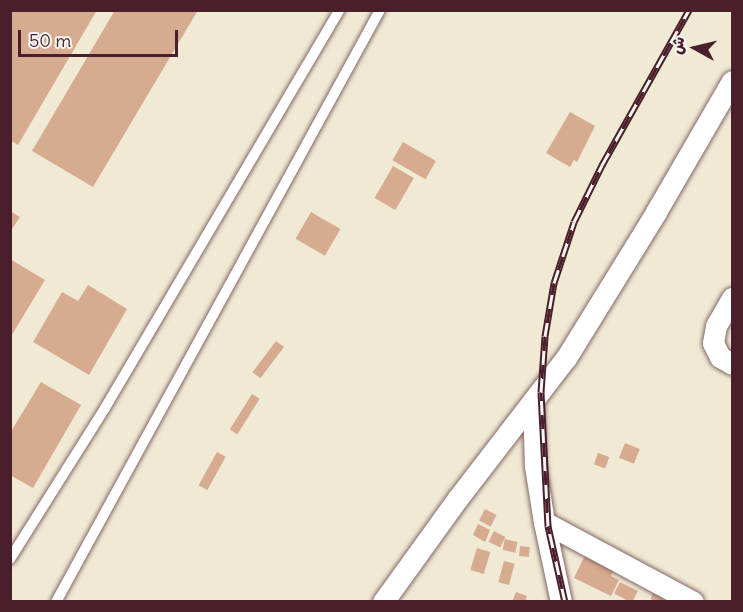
<!DOCTYPE html>
<meta charset="utf-8">
<style>
body{margin:0}
#map{position:relative;width:743px;height:612px;overflow:hidden;background:#f0e9d4;font-family:Delius,"Playpen Sans Arabic",sans-serif}
div>[style]{position:absolute}
[style*='--x']{left:calc(var(--x)*1px);top:calc(var(--y)*1px);width:calc(var(--w)*1px);rotate:calc(var(--a)*1deg)}
.building>*{inset:0;background:#d7ab8f;transform-origin:0 0}
.roads{filter:drop-shadow(0 0 2px #846666) drop-shadow(0 0 2px #846666)}
.lane>*{height:10px;margin:-5px;padding:0 5px;transform-origin:5px;border-radius:5px;background:#fff}
.street>*{height:21px;margin:-10.5px;padding:0 10.5px;transform-origin:10.5px;border-radius:10.5px;background:#fff}
.rail>*{height:7px;margin-top:-3.5px;transform-origin:0;background:repeating-linear-gradient(90deg,#f6f6f2 0 14px,#4a1f2b 0 28px);box-sizing:border-box;border-block:2px solid #4a1f2b}
span{translate:-50% -50%;white-space:nowrap;text-align:center;line-height:1.15;-webkit-text-stroke:4.5px #f6f6f2;paint-order:stroke}
.frame{position:absolute;inset:0;border:12px solid #4a1f2b;pointer-events:none}
.north{position:absolute;left:665px;top:18px;width:60px;height:60px;-webkit-text-stroke:4px #f6f6f2;paint-order:stroke;rotate:278deg;font-size:16px;font-weight:700;line-height:24px;text-align:center;color:#4a1f2b}
.north::after{content:'';display:block;margin:auto;width:21px;height:27px;background:#4a1f2b;clip-path:polygon(50% 0,100% 100%,50% 72%,0 100%)}
.scale{position:absolute;left:18px;top:30px;width:160px;height:27px;box-sizing:border-box;border:3px solid #4a1f2b;border-top:0;padding-left:8px;font-size:18px;line-height:21px;white-space:nowrap;color:#4a1f2b;-webkit-text-stroke:4px #f6f6f2;paint-order:stroke}
</style>
<div id="map">
<div class="building">
<i style="clip-path:polygon(10px 10px,97px 10px,18px 145px,10px 140px)"></i>
<i style="clip-path:polygon(115px 10px,198px 10px,93px 187px,32px 151px)"></i>
<i style="clip-path:polygon(570px 112px,595px 126px,577px 162px,574px 160px,570px 167px,546px 153px)"></i>
<i style="left:403px;top:142px;width:38px;height:21px;rotate:30deg"></i>
<i style="left:393px;top:166px;width:24px;height:37px;rotate:30deg"></i>
<i style="clip-path:polygon(10px 211px,20px 217px,10px 232px)"></i>
<i style="left:311px;top:212px;width:34px;height:31px;rotate:30deg"></i>
<i style="clip-path:polygon(10px 259px,45px 280px,10px 338px)"></i>
<i style="clip-path:polygon(88px 285px,127px 309px,89px 375px,33px 342px,62px 292px,78px 301px)"></i>
<i style="left:276px;top:341px;width:10px;height:39px;rotate:37deg"></i>
<i style="clip-path:polygon(41px 382px,81px 405px,33px 488px,10px 475px,10px 433px)"></i>
<i style="left:252px;top:394px;width:9px;height:42px;rotate:32deg"></i>
<i style="left:625px;top:443px;width:16px;height:16px;rotate:22deg"></i>
<i style="left:217px;top:452px;width:10px;height:38px;rotate:29deg"></i>
<i style="left:598px;top:453px;width:12px;height:12px;rotate:20deg"></i>
<i style="left:485px;top:509px;width:13px;height:13px;rotate:27deg"></i>
<i style="clip-path:polygon(478px 524px,490px 530px,485px 542px,473px 535px)"></i>
<i style="left:494px;top:531px;width:13px;height:12px;rotate:27deg"></i>
<i style="left:505px;top:539px;width:13px;height:11px;rotate:13deg"></i>
<i style="left:520px;top:546px;width:10px;height:10px;rotate:6deg"></i>
<i style="left:477px;top:548px;width:14px;height:23px;rotate:17deg"></i>
<i style="clip-path:polygon(587px 551px,616px 566px,611px 576px,619px 580px,611px 596px,574px 578px)"></i>
<i style="left:504px;top:561px;width:11px;height:22px;rotate:15deg"></i>
<i style="left:620px;top:582px;width:20px;height:13px;rotate:27deg"></i>
<i style="left:655px;top:587px;width:12px;height:13px;rotate:20deg"></i>
<i style="clip-path:polygon(516px 592px,527px 596px,525px 602px,512px 602px)"></i>
</div>
<div class="roads">
<div class="lane">
<i style="--x:10;--y:559;--w:178;--a:-57.8"></i>
<i style="--x:105;--y:408;--w:462;--a:-59.5"></i>
<i style="--x:56;--y:602;--w:675;--a:-61.31"></i>
</div>
<div class="street">
<i style="--x:732;--y:298;--w:32;--a:120"></i>
<i style="--x:716;--y:326;--w:17;--a:100"></i>
<i style="--x:713;--y:343;--w:16;--a:63"></i>
<i style="--x:720;--y:357;--w:14;--a:30"></i>
<i style="--x:533;--y:403;--w:63;--a:88.2"></i>
<i style="--x:535;--y:466;--w:57;--a:80.9"></i>
<i style="--x:544;--y:522;--w:82;--a:78"></i>
<i style="--x:544;--y:522;--w:169;--a:28.2"></i>
<i style="--x:383;--y:602;--w:128;--a:-54.2"></i>
<i style="--x:458;--y:498;--w:177;--a:-52.4"></i>
<i style="--x:566;--y:358;--w:172;--a:-58.3"></i>
<i style="--x:656;--y:212;--w:151;--a:-59.9"></i>
</div>
</div>
<div class="rail">
<i style="--x:565;--y:602;--w:78;--a:-102.6"></i>
<i style="--x:548;--y:526;--w:134;--a:-93"></i>
<i style="--x:541;--y:392;--w:56;--a:-85.9"></i>
<i style="--x:545;--y:336;--w:54;--a:-80.4"></i>
<i style="--x:554;--y:283;--w:64;--a:-71.8"></i>
<i style="--x:574;--y:222;--w:64;--a:-63.8"></i>
<i style="--x:602;--y:165;--w:178;--a:-60.7"></i>
</div>
<div class="frame"></div>
<div class="north">ش</div>
<div class="scale">50 m</div>
</div>
